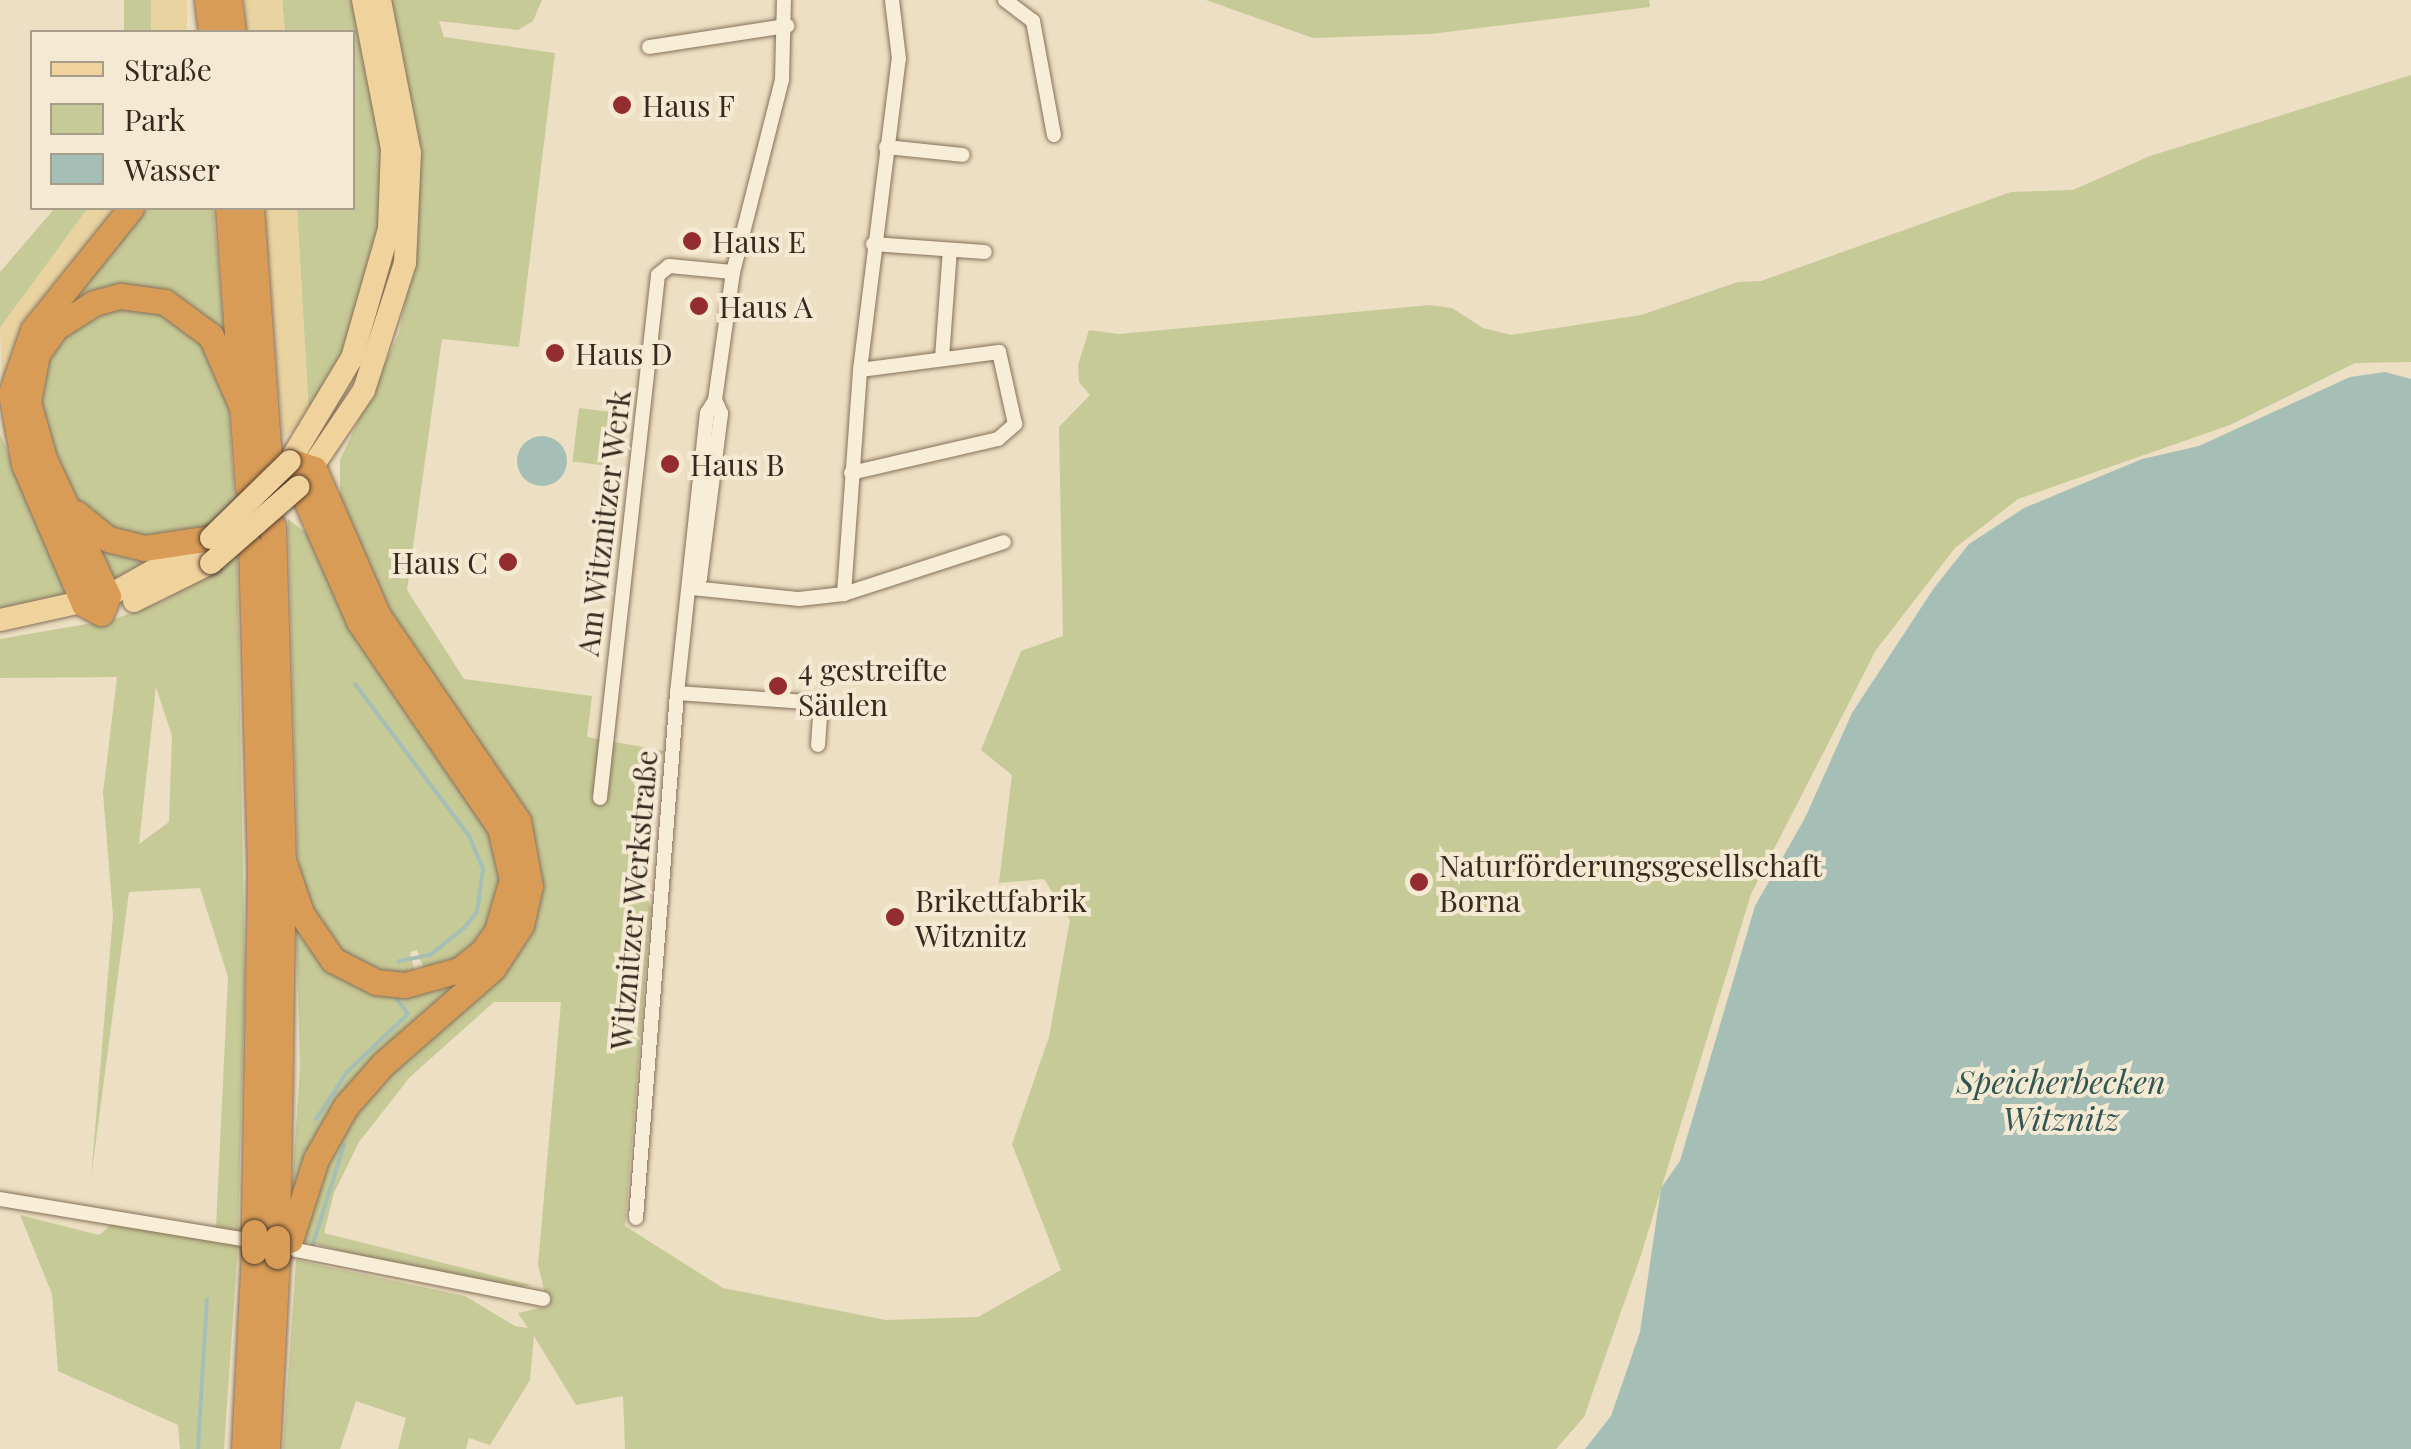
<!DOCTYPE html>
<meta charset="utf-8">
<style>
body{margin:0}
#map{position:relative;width:2411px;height:1449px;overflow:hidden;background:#ecdfc3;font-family:"Playfair Display",serif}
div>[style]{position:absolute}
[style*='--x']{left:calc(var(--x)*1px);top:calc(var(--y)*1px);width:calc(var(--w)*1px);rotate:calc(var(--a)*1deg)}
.green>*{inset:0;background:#c6ca97;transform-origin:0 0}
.sand>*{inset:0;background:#e8d3a1;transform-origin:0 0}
.water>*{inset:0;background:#a5bfb7}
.round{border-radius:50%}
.stream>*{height:4px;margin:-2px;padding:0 2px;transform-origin:2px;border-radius:2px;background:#a5bfb7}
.roads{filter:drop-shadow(0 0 2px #86705a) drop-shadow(0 0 2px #86705a)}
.minor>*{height:14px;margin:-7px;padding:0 7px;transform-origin:7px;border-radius:7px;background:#f8edd6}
.primary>*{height:22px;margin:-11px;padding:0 11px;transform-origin:11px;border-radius:11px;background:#efd29c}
.motorway>*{height:25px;margin:-12.5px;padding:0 12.5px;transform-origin:12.5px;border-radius:12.5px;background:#d99c56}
.bridges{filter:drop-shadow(0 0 2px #543f2f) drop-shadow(0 0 2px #543f2f)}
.primary-bridge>*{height:22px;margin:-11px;padding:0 11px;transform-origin:11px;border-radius:11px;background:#efd29c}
.motorway-bridge>*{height:25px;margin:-12.5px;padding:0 12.5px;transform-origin:12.5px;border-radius:12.5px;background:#d99c56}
.dots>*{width:28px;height:28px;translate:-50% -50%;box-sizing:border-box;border:5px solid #f4e9d2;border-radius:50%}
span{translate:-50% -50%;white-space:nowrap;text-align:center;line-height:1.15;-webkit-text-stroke:8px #f4e9d2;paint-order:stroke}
.poi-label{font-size:30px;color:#36291e}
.left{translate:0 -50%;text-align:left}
.right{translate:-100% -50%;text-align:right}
.street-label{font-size:30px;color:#36291e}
.water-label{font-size:32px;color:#2e5652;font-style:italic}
.legend{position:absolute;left:30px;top:30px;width:325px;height:180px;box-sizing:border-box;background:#f4e9d2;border:2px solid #a89c8a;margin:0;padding:12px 18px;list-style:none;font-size:30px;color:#36291e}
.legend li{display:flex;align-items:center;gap:20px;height:50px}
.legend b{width:50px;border:2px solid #a89c8a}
</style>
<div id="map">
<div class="green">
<i style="left:124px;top:0;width:27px;height:32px"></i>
<i style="clip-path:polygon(282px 0,354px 0,385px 170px,380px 233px,343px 353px,309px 417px,297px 208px,352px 208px,352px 32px,285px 32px)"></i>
<i style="clip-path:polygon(389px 0,542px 0,533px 21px,518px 30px,439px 21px,444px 37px,555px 53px,519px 347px,442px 339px,407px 590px,464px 679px,592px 696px,587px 737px,665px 751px,638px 785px,633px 860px,651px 908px,625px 1226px,723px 1288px,886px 1320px,978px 1317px,1061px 1270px,1012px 1144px,1049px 1037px,1070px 920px,1044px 879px,999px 883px,1012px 775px,981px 750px,1021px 651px,1063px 636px,1059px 427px,1090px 395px,1079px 382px,1078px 365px,1089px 330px,1119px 334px,1430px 305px,1452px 308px,1483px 328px,1511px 335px,1641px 315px,1738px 282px,1761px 281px,2011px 192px,2073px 190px,2150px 156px,2411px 75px,2411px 362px,2355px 363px,2230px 425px,2018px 499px,1955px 548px,1876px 650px,1751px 894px,1641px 1255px,1584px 1417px,1556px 1449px,625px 1449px,623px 1396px,576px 1405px,534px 1336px,530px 1380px,490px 1445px,469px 1438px,466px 1449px,398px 1449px,406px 1418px,356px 1401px,340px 1449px,283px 1449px,296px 1260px,465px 1296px,515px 1326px,528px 1328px,518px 1313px,548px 1306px,538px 1265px,561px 1002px,494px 1002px,410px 1077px,359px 1142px,334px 1193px,324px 1233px,531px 1285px,511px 1289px,441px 1276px,299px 1240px,317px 1177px,353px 1111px,540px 877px,531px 828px,397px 626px,340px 501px,340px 460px,399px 333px,417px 237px,418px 134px)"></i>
<i style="clip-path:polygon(1206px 0,1649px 0,1650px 7px,1431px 34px,1313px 38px)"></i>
<i style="clip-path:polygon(55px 208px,88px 208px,0 328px,0 272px)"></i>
<i style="clip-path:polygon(140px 208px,213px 208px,225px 340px,172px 298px,57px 309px)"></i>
<i style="clip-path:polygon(145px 304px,200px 332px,228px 400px,235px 503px,199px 532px,126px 538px,75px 505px,35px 410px,48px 350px,93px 310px)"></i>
<i style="left:579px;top:408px;width:32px;height:54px;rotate:7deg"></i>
<i style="clip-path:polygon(0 434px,68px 586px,59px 601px,0 615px)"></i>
<i style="clip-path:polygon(288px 519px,310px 536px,474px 798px,503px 856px,498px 911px,466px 958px,425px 972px,417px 950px,410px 952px,416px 978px,366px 973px,311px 923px,298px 870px)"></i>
<i style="clip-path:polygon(85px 531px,157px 554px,114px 588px)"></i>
<i style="clip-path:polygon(evenodd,237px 556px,245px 970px,238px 1232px,216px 1228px,228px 977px,200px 888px,129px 892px,91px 1178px,113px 916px,103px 793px,117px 677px,0 678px,0 639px,115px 619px,164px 600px,237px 556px,156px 687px,172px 736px,169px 822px,139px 844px,156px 687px)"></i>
<i style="clip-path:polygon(499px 799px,509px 935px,395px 1044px,292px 1190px,300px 1067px,296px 929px,385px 990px,501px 937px)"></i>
<i style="clip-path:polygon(20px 1215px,99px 1235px,113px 1223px,238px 1245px,224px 1449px,180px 1449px,178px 1425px,58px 1371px,52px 1294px)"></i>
</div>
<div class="sand">
<i style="left:151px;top:0;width:36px;height:32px"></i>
<i style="clip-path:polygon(244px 0,282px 0,285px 32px,247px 32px)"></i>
<i style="clip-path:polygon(88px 208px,120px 208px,38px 306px,4px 441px,0 328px)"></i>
<i style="clip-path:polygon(264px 208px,297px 208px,309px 417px,283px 438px)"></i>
</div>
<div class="water">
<i style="clip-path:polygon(2385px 372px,2411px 379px,2411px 1449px,1585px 1449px,1611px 1416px,1640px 1332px,1661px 1188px,1680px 1161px,1755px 906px,1805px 818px,1852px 713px,1934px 588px,1969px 544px,2024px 508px,2142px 459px,2199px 446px,2350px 377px)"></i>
<i class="round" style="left:517px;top:436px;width:50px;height:50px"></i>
</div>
<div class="stream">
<i style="--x:355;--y:684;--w:190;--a:53.1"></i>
<i style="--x:469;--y:836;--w:36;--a:67"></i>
<i style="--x:483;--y:869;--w:43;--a:97.9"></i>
<i style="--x:477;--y:912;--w:19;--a:129"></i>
<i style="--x:465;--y:927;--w:45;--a:141.3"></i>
<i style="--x:430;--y:955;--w:32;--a:169"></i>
<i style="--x:316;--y:1119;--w:56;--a:-56.6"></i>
<i style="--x:347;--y:1072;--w:84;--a:-43.6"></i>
<i style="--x:408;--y:1014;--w:18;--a:-128"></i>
<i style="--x:313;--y:1244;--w:104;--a:-72.6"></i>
<i style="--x:198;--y:1449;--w:150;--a:-86.6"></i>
</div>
<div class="roads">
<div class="minor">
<i style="--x:1005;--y:0;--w:35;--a:37"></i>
<i style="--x:1033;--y:21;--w:116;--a:79.6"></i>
<i style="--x:649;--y:47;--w:140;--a:-8.7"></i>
<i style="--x:886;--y:147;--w:77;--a:5.9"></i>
<i style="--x:873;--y:244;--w:112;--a:4.1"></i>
<i style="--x:942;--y:358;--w:108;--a:-85.8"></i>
<i style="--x:851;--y:473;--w:151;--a:-13"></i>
<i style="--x:998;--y:439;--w:23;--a:-41"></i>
<i style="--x:1015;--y:424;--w:74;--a:-102.5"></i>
<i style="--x:999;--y:352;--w:140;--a:172.6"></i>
<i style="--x:692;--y:588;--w:108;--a:5.9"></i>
<i style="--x:799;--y:599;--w:45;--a:-6.3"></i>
<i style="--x:844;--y:594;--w:225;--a:-85.9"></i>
<i style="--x:860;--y:370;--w:313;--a:-82.9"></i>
<i style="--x:899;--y:59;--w:59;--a:-96.8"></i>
<i style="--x:692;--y:588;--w:13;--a:-51"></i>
<i style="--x:700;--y:578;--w:166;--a:-82.7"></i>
<i style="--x:721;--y:413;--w:14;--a:-115"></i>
<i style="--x:844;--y:594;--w:168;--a:-18"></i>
<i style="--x:677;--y:693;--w:144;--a:4"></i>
<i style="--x:821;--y:703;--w:42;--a:94.1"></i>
<i style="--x:600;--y:798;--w:526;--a:-83.67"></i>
<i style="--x:658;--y:275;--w:14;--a:-39"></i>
<i style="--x:669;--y:266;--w:64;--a:5.4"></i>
<i style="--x:0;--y:1199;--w:245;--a:9.4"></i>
<i style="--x:636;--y:1218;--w:527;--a:-85.53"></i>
<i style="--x:677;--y:693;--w:282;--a:-83.9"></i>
<i style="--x:707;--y:413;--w:15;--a:-58"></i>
<i style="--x:715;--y:400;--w:129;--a:-82"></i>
<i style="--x:733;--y:272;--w:198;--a:-75.7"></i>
<i style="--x:782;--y:80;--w:80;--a:-88.6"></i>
<i style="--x:296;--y:1250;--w:252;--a:11.2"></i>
</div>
<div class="primary">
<i style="--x:290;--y:461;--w:120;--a:-59"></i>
<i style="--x:352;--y:358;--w:134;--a:-74"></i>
<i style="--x:389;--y:229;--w:80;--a:-87.9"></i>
<i style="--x:392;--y:149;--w:152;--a:-101"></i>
<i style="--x:302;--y:482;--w:111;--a:-56"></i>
<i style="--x:364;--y:390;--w:133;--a:-72.1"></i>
<i style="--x:405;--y:263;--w:110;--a:-87.4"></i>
<i style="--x:410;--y:153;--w:156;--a:-101.1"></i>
<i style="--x:134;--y:601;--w:86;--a:-26.3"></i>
<i style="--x:0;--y:620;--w:111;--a:-12.5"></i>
<i style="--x:108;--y:596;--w:118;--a:-29.4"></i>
</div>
<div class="motorway">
<i style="--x:207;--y:0;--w:32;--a:83"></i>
<i style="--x:229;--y:0;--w:32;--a:83"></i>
<i style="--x:131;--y:208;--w:156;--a:128.8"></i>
<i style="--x:33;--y:330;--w:67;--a:109.2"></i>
<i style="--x:11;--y:393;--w:72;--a:79.6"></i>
<i style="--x:24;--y:464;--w:152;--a:66.8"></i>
<i style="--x:84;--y:604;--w:19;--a:28"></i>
<i style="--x:101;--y:613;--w:18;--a:-68"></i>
<i style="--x:108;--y:596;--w:151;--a:-115"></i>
<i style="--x:44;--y:459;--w:59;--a:-105.7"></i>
<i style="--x:28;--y:402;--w:49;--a:-79.4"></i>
<i style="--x:37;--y:354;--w:32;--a:-55"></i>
<i style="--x:55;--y:328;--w:46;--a:-32.7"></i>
<i style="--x:94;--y:303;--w:27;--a:-15"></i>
<i style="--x:120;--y:296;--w:45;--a:7.6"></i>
<i style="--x:165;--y:302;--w:57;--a:36.5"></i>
<i style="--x:211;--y:336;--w:83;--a:66.5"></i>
<i style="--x:228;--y:208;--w:281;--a:85.9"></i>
<i style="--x:251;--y:208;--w:264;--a:85.9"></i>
<i style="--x:76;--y:513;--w:41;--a:39.1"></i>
<i style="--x:108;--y:539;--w:37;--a:14"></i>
<i style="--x:144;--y:548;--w:68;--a:-8.5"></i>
<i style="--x:273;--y:526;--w:334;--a:88.3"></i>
<i style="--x:283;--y:860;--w:378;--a:90.9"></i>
<i style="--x:251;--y:547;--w:325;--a:88.4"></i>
<i style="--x:260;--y:872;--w:360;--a:91"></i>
<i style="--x:283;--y:860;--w:56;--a:71.2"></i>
<i style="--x:301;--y:913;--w:57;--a:55.8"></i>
<i style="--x:333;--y:960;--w:48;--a:27.1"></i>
<i style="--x:376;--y:982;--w:29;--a:6"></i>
<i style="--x:405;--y:985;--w:56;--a:-15.5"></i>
<i style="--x:459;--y:970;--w:29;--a:-38"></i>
<i style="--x:482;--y:952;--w:26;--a:-54"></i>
<i style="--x:497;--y:931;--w:54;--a:-73.9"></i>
<i style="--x:512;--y:879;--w:52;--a:-103.2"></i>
<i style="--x:500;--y:828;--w:250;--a:-124.3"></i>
<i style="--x:359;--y:621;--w:169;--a:-113.7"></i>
<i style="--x:290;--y:1240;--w:85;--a:-72.2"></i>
<i style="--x:316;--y:1159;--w:61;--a:-60.5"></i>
<i style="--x:346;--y:1106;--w:56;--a:-48.6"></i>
<i style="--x:383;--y:1064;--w:146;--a:-41.1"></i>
<i style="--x:493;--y:968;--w:51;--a:-56.9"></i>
<i style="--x:521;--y:925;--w:40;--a:-77"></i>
<i style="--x:530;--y:886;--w:66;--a:-100.5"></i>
<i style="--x:518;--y:821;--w:248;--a:-124.3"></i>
<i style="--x:378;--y:616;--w:160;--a:-113.5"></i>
<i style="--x:314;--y:469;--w:25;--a:-162"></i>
<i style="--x:244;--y:1449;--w:198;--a:-87.1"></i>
<i style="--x:267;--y:1449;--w:193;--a:-87"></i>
</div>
</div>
<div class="bridges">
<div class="primary-bridge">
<i style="--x:211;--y:538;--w:110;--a:-44.3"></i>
<i style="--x:211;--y:563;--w:116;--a:-41.1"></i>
</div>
<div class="motorway-bridge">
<i style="--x:254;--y:1251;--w:19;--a:-90"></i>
<i style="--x:277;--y:1256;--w:18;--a:-90"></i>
</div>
</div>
<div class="dots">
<i style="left:622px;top:105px;background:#932d30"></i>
<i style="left:692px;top:241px;background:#932d30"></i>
<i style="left:699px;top:306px;background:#932d30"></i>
<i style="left:555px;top:353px;background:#932d30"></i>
<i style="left:670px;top:464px;background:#932d30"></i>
<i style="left:508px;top:562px;background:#932d30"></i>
<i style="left:778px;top:686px;background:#932d30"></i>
<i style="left:1419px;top:882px;background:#932d30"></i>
<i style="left:895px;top:917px;background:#932d30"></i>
</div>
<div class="poi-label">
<span class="left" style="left:642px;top:105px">Haus F</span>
<span class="left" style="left:712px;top:241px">Haus E</span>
<span class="left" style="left:719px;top:306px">Haus A</span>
<span class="left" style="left:575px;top:353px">Haus D</span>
<span class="left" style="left:690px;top:464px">Haus B</span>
<span class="right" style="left:488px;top:562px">Haus C</span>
<span class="left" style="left:798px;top:686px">4 gestreifte<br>Säulen</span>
<span class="left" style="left:1439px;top:882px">Naturförderungsgesellschaft<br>Borna</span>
<span class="left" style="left:915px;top:917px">Brikettfabrik<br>Witznitz</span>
</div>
<div class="street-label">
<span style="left:603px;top:523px;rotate:-83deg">Am Witznitzer Werk</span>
<span style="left:633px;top:900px;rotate:-85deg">Witznitzer Werkstraße</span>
</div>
<div class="water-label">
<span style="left:2061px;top:1100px">Speicherbecken<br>Witznitz</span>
</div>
<ul class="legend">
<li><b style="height:12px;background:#efd29c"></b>Straße</li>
<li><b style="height:28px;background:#c6ca97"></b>Park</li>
<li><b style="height:28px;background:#a5bfb7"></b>Wasser</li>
</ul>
</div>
